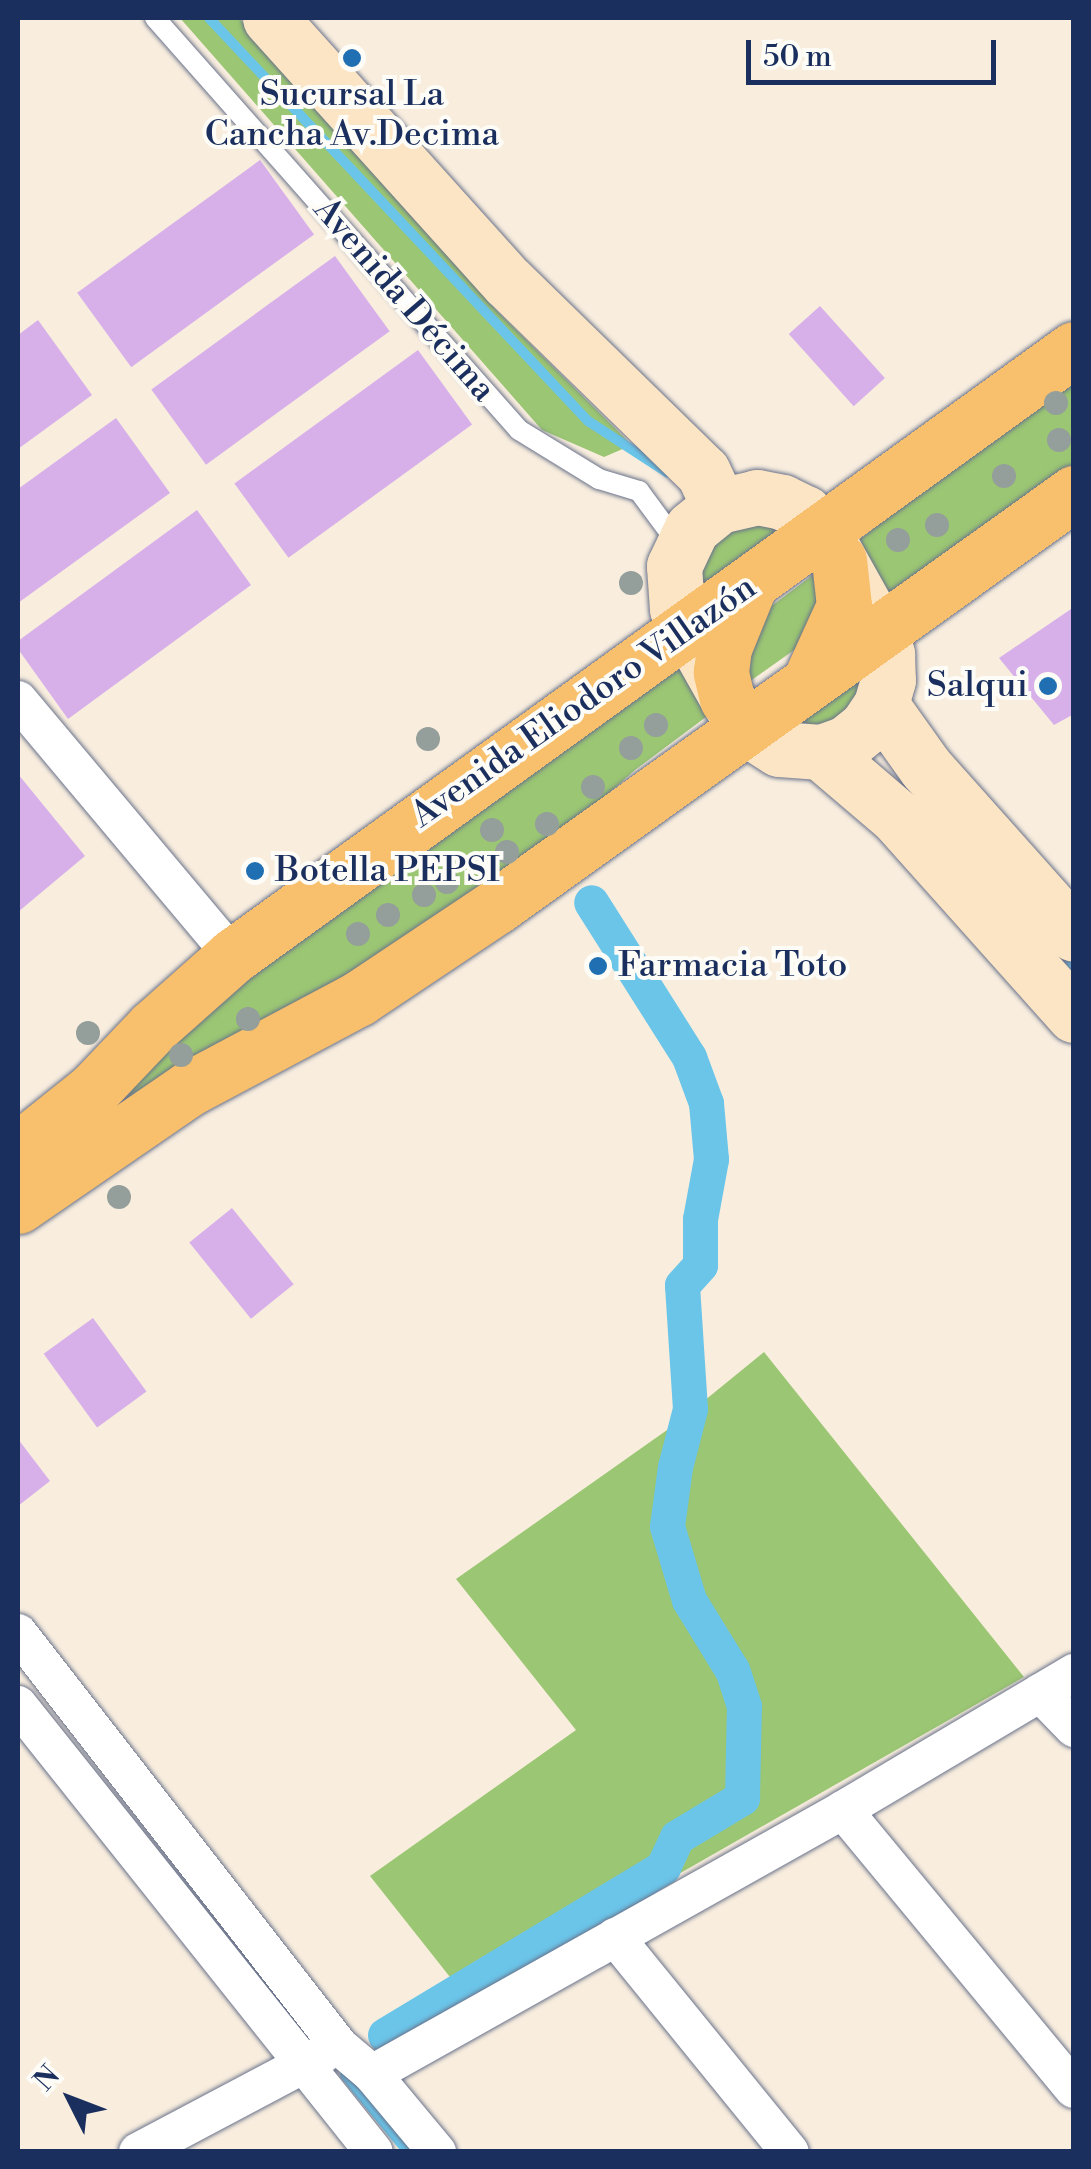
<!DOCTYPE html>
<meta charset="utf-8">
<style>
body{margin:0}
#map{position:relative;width:1091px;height:2169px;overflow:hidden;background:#f9eede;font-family:"Libre Bodoni",serif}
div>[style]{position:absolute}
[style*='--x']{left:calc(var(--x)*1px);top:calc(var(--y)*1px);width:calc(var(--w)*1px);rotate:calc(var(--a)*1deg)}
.green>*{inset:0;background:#9bc673}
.stream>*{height:10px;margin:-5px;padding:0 5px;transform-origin:5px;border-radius:5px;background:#6bc5e9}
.canal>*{height:35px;margin:-17.5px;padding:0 17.5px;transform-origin:17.5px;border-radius:17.5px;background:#6bc5e9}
.building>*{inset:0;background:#d7b0ea;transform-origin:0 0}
.round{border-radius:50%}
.roads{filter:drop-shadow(0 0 2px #69728b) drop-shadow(0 0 2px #69728b)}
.lane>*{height:20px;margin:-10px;padding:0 10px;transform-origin:10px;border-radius:10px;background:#fff}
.street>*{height:38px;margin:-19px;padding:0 19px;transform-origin:19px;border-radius:19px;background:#fff}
.secondary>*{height:55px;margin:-27.5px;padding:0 27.5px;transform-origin:27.5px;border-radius:27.5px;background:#fce5c4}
.highway>*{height:55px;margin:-27.5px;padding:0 27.5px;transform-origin:27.5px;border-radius:27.5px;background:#f8bf6c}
.trees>*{width:24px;height:24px;margin:-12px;border-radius:50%;background:#949e9b}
.dots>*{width:28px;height:28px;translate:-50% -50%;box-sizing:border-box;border:5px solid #fdfcf7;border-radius:50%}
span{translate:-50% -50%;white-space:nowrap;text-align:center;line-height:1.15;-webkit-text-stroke:8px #fdfcf7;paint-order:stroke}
.poi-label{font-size:35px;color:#1b2f5e}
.right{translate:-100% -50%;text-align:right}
.left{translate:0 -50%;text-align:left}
.street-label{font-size:35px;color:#1b2f5e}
.frame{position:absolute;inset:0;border:20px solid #1b2f5e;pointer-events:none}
.north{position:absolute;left:20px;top:2049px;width:100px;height:100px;-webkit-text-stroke:8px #fdfcf7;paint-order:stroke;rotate:312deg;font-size:28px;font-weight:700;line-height:40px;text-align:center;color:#1b2f5e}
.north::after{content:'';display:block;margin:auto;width:35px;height:45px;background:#1b2f5e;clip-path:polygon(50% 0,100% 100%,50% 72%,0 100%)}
.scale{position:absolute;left:746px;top:40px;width:250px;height:45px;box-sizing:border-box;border:5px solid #1b2f5e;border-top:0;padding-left:12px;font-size:30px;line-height:35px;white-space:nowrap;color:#1b2f5e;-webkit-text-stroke:8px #fdfcf7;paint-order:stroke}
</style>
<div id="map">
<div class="green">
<i style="clip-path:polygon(180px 18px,239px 18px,496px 310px,632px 445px,604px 457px,542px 430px)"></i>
<i style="clip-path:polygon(1073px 370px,1073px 470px,889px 602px,858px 541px)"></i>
<i style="clip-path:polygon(799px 524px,692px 601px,690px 589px,719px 526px)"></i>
<i style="clip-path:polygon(825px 566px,829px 589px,804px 643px,739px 689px,762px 613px)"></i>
<i style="clip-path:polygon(678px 656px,710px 714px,635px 770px,563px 834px,488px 892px,18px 1178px,251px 971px)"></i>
<i style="clip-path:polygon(871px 656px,860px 712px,778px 736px)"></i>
<i style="clip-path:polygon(764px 1352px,1024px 1677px,465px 1996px,370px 1876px,576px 1730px,456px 1579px,677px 1423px)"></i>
</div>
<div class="stream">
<i style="--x:209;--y:18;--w:553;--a:46.76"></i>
<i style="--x:588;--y:421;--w:95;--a:33"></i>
<i style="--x:1054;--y:949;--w:29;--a:46"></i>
<i style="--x:345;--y:2075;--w:99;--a:50.7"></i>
</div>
<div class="canal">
<i style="--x:385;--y:2035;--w:325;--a:-31.1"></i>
<i style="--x:663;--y:1867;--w:33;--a:-65"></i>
<i style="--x:677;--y:1837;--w:76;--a:-31"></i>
<i style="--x:742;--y:1798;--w:92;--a:-88.8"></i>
<i style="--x:744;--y:1706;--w:38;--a:-108"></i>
<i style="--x:732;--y:1670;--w:82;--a:-121.6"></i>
<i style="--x:689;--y:1600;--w:77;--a:-106.6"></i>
<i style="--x:667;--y:1526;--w:60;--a:-82.3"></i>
<i style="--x:675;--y:1467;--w:60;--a:-75.5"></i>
<i style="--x:690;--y:1409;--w:124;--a:-93.7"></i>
<i style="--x:682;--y:1285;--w:27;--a:-48"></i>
<i style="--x:700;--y:1265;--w:46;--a:-90"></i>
<i style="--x:700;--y:1219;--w:61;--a:-79.6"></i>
<i style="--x:711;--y:1159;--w:56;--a:-95.1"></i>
<i style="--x:706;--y:1103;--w:49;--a:-110.3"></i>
<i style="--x:689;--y:1057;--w:183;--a:-122.3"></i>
</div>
<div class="building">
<i style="left:260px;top:160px;width:92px;height:226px;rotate:54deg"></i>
<i style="left:335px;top:256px;width:93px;height:227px;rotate:54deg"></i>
<i style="left:820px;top:306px;width:97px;height:42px;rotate:48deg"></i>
<i style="clip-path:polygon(38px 320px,92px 395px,18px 449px,18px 335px)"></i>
<i style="left:418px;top:350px;width:92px;height:227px;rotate:54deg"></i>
<i style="clip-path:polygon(116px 418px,170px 493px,18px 603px,18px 489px)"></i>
<i style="clip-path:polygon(197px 510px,251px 585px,68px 719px,18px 649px,18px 641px)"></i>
<i style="clip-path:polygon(1074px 607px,1074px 714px,1054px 725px,999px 658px)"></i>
<i style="clip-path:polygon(18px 774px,85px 856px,18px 912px)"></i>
<i class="round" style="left:248px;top:864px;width:14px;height:14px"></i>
<i style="left:232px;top:1208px;width:98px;height:55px;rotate:51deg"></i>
<i style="left:93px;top:1318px;width:91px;height:61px;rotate:54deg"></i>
<i style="clip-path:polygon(18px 1439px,50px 1481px,18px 1506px)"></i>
</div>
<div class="roads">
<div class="lane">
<i style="--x:155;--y:18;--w:550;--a:48.54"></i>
<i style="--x:519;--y:430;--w:94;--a:31.5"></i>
<i style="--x:599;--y:479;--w:42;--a:16.7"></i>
<i style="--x:639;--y:491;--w:67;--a:53.5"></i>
</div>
<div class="street">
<i style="--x:18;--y:700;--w:334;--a:50"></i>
<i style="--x:18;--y:1633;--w:523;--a:52.14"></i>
<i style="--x:339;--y:2046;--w:43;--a:40.3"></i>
<i style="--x:372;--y:2074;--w:102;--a:50.2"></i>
<i style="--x:1040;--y:1693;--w:49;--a:45.8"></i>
<i style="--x:18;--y:1705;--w:571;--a:51.47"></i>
<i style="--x:843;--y:1810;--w:362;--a:50.4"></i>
<i style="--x:615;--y:1937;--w:277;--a:50.9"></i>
<i style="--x:372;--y:2074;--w:540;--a:-29.27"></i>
<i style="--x:843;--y:1810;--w:269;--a:-30.7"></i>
<i style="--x:138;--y:2152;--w:209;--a:-27.9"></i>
</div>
<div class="secondary">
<i style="--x:270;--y:18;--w:355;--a:48"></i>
<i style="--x:508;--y:282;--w:272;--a:44.3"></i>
<i style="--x:703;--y:472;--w:38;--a:65"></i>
<i style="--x:757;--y:497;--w:25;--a:11"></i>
<i style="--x:782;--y:502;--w:25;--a:26"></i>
<i style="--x:805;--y:513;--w:25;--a:45"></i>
<i style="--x:823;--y:531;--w:113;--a:60.9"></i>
<i style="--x:878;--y:630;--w:26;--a:69"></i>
<i style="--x:887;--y:654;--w:26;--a:88"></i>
<i style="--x:888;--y:680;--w:26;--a:106"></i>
<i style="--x:881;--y:705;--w:27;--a:124"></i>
<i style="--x:866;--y:727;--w:26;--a:141"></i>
<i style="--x:846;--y:743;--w:27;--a:160"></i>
<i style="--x:821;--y:752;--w:42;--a:-175.9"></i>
<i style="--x:779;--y:749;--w:43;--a:-147.4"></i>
<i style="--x:743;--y:726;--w:134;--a:-119.4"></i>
<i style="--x:677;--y:609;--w:43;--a:-94"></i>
<i style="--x:674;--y:566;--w:42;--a:-64.7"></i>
<i style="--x:692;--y:528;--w:35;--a:-39"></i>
<i style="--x:719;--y:506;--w:39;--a:-13"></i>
<i style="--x:881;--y:705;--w:77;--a:54.5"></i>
<i style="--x:926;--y:768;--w:222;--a:48.3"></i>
<i style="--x:821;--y:752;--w:100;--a:40.5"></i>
<i style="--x:897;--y:817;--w:266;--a:48.2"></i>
</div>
<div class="highway">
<i style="--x:813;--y:674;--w:75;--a:-65.5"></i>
<i style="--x:844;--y:606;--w:46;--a:-96.2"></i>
<i style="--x:727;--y:699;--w:28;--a:-103"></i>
<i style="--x:721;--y:672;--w:24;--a:-83"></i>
<i style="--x:724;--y:648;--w:69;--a:-67.9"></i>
<i style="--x:18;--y:1150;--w:96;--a:-38.7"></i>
<i style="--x:93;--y:1090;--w:87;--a:-46.4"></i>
<i style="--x:153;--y:1027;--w:107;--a:-41.6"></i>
<i style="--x:233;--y:956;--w:1037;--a:-35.82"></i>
<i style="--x:18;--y:1206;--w:209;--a:-34.5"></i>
<i style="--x:190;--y:1088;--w:191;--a:-28"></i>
<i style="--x:359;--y:998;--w:166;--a:-33.7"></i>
<i style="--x:497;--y:906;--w:710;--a:-35.59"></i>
</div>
</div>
<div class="trees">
<i style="left:1056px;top:403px"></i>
<i style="left:1059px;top:440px"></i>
<i style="left:1004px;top:476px"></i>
<i style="left:937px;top:525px"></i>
<i style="left:898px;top:540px"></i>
<i style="left:631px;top:583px"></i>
<i style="left:656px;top:725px"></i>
<i style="left:428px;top:739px"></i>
<i style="left:631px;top:748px"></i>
<i style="left:593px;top:787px"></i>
<i style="left:547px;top:824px"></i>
<i style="left:492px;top:830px"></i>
<i style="left:507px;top:852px"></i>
<i style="left:447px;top:882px"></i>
<i style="left:424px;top:895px"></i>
<i style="left:388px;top:915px"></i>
<i style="left:358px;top:934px"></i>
<i style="left:248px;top:1019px"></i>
<i style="left:88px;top:1033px"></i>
<i style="left:181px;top:1055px"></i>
<i style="left:119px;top:1197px"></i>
</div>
<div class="dots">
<i style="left:352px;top:58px;background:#1f6fb2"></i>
<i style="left:1048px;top:686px;background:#1f6fb2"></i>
<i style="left:255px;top:871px;background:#1f6fb2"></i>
<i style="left:598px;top:966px;background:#1f6fb2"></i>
</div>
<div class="poi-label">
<span style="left:352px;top:115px">Sucursal La<br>Cancha Av.Decima</span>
<span class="right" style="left:1028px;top:686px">Salqui</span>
<span class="left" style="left:275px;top:871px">Botella PEPSI</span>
<span class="left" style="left:618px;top:966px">Farmacia Toto</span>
</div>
<div class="street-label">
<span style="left:404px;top:300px;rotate:49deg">Avenida Décima</span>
<span style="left:584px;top:702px;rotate:-35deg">Avenida Eliodoro Villazón</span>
</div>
<div class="frame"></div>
<div class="north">N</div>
<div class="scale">50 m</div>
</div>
